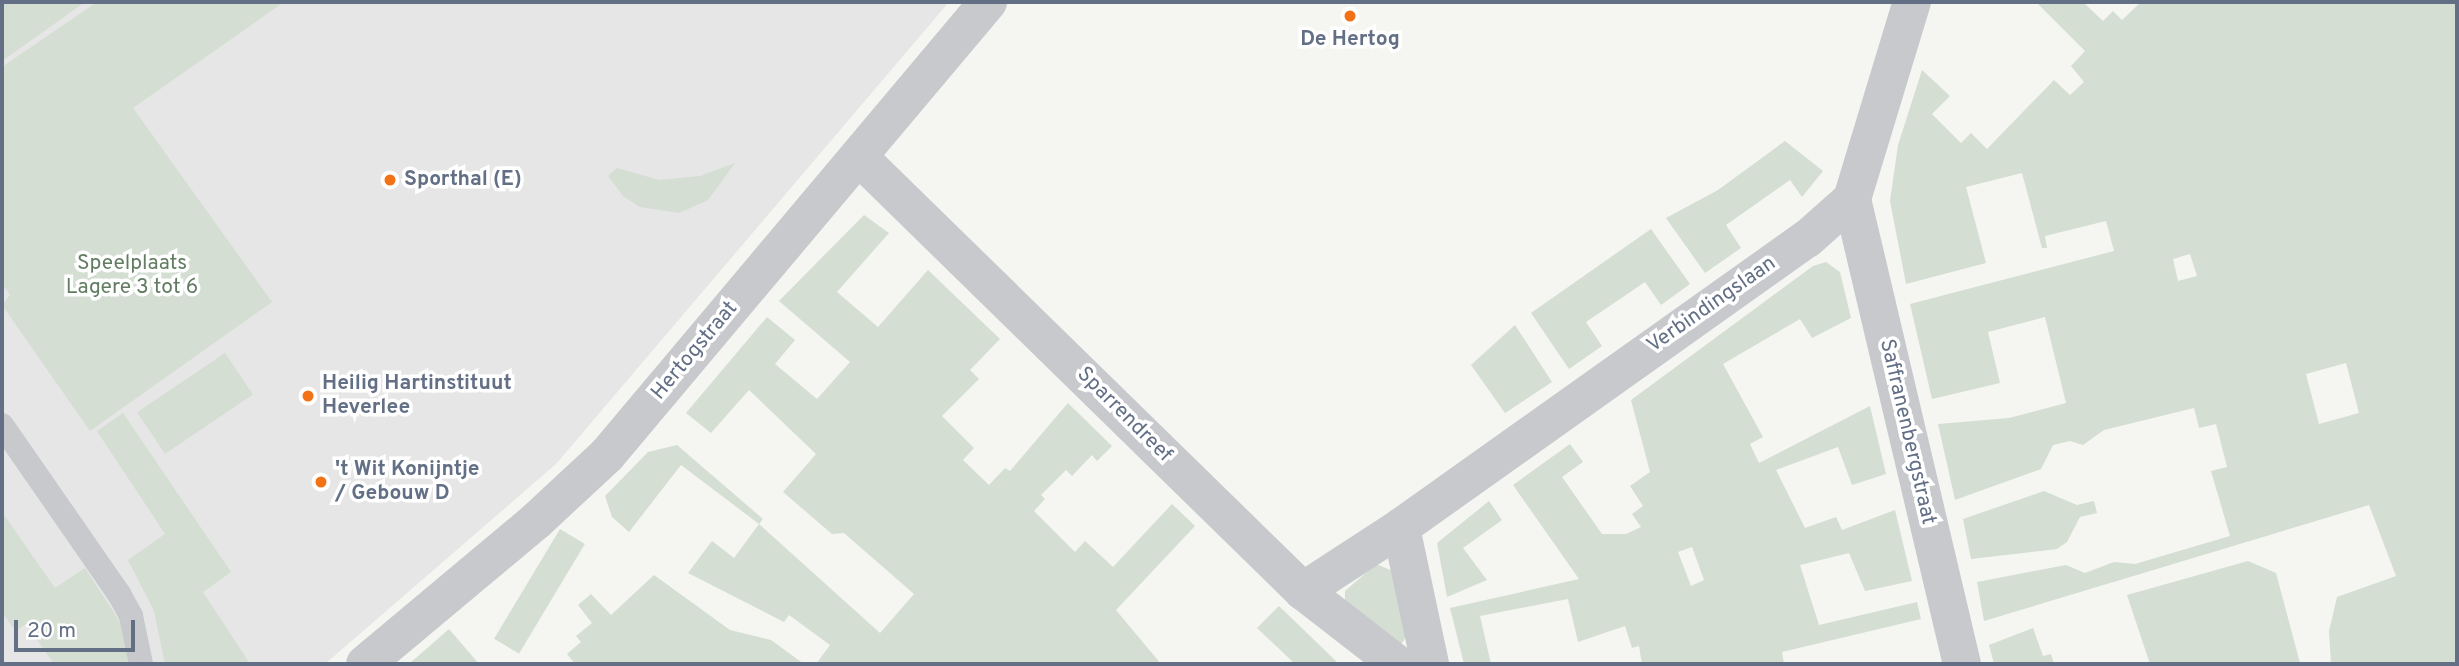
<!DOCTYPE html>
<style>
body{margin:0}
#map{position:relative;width:2459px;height:666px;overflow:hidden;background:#f5f6f1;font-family:Overpass,sans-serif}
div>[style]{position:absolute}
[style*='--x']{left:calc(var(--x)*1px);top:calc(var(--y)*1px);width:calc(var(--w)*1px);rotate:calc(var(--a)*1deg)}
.built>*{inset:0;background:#e5e6e5}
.green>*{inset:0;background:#d4ded2;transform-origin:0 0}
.service>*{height:24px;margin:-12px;padding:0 12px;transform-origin:12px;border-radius:12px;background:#c7c9cd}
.minor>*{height:38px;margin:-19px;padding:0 19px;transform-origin:19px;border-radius:19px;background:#c7c9cd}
.tertiary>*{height:38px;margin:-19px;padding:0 19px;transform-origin:19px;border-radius:19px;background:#c7c9cd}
.dots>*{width:19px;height:19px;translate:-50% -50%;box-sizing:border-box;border:4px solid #fff;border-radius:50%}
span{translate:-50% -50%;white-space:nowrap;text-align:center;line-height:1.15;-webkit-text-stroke:7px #fff;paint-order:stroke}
.poi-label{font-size:21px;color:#626f85;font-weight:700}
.left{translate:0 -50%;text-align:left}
.park-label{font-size:21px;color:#617c61}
.street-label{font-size:21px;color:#626f85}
.frame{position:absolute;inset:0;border:4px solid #626f85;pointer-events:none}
.scale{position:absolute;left:14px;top:620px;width:121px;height:32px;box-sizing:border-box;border:4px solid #626f85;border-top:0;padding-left:9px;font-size:21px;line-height:24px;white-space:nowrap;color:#626f85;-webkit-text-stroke:5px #fff;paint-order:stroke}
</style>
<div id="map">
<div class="built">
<i style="clip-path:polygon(2px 2px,949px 2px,556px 464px,325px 664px,2px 664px)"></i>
</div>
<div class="green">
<i style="clip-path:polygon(2px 2px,85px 2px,2px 61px)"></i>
<i style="clip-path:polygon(97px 2px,284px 2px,133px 108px,272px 302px,90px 431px,2px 305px,10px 295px,2px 283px,2px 67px)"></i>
<i style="clip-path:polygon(evenodd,2036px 2px,2083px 2px,2103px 21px,2113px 11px,2122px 20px,2141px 2px,2457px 2px,2457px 664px,2331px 664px,2329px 631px,2337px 597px,2396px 576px,2369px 505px,1984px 621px,1977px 582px,2066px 565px,2085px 573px,2114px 562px,2135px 564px,2230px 536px,2211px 471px,2227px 467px,2216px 424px,2199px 428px,2194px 408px,2104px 430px,2083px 445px,2070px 441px,2053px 445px,2041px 469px,1955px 500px,1938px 424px,2009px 418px,2066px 403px,2045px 317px,1988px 332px,2000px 383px,1932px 399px,1910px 304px,2114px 251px,2106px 221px,2045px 236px,2047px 248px,2042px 248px,2022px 173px,1966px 187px,1986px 263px,1906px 284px,1890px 201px,1898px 145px,1922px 70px,1950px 96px,1932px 114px,1961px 143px,1971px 133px,1987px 149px,2054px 80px,2070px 95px,2084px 82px,2071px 66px,2085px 51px,2036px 2px,2190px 254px,2197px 276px,2178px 281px,2173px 259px,2190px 254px,2036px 2px,2346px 363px,2359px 413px,2319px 424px,2306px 374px,2346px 363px)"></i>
<i style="clip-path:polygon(1785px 141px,1823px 171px,1802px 197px,1790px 180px,1726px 225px,1741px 248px,1705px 273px,1666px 218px,1718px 190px)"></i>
<i style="clip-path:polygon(735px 163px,708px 200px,679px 213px,640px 207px,623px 196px,608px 176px,617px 168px,659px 180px,700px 176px)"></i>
<i style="clip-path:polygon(864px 215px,889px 233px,837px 292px,878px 327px,928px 270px,1000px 339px,970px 370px,979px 379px,942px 416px,974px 448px,963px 460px,989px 485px,1005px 468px,1010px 471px,1068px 403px,1112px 446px,1097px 461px,1092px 455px,1072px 476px,1066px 470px,1041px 495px,1045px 499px,1034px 511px,1075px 552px,1085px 541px,1113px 567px,1172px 504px,1195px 526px,1116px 610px,1161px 664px,816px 664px,830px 645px,789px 615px,784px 622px,688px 573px,712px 541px,734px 558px,759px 524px,681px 465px,629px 532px,612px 517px,605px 496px,648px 452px,677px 445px,763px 519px,759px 524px,880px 633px,914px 594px,844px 533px,832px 534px,783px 492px,816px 454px,749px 390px,711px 433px,686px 413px,767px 317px,795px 340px,775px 364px,817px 399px,850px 362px,779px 301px)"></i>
<i style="clip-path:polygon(1651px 229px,1690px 284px,1661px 305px,1645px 282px,1586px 322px,1602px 346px,1569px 369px,1531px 313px)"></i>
<i style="clip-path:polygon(evenodd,1826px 262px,1840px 272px,1851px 318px,1812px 338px,1800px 319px,1723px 364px,1763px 437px,1750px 444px,1759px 463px,1870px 406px,1886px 474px,1852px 485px,1838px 447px,1776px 470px,1805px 528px,1836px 517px,1842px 530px,1895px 510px,1912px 581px,1865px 591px,1849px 553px,1800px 565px,1819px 625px,1917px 602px,1921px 619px,1782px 652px,1784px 664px,1642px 664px,1639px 646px,1632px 648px,1625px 626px,1578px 642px,1568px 599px,1480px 616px,1491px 664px,1464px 664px,1450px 608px,1579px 579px,1513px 485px,1570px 444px,1583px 462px,1562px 477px,1602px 534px,1626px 534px,1641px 527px,1632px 514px,1643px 506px,1630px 486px,1650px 472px,1631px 400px,1813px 266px,1826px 262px,1692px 547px,1704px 580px,1691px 586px,1678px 552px,1692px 547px)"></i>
<i style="clip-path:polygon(1515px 325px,1552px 382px,1505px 413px,1471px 365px)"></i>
<i style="left:225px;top:353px;width:50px;height:106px;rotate:56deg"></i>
<i style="clip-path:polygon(123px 413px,231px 572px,203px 592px,250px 664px,165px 664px,154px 611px,128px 560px,165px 534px,97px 431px)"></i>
<i style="clip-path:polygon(2044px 491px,2077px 505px,2094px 501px,2097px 513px,2080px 517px,2067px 542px,2057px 549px,1971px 559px,1963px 519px)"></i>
<i style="clip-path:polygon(1489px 501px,1502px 520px,1463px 548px,1487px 580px,1447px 597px,1437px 543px)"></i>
<i style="clip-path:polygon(2px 512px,55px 588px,85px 568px,120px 622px,130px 664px,54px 664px,26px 624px,15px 631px,2px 612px)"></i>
<i style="left:560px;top:529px;width:29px;height:128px;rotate:31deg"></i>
<i style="clip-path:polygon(2248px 561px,2276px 573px,2300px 663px,2150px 664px,2127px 595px)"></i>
<i style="clip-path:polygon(1376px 564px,1393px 571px,1406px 637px,1402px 643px,1392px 644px,1345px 601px,1345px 591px)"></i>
<i style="clip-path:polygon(654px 575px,730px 630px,771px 640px,804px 664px,575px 664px,567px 654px,581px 642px,576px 636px,592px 623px,578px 605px,591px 594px,611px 615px)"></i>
<i style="clip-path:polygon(1279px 606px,1339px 664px,1295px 664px,1257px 628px)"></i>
<i style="clip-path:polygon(2033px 628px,2043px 656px,2051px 654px,2054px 664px,1994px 664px,1989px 645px)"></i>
<i style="clip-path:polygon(449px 629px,479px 664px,409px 664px)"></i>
</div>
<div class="service">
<i style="--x:2;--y:425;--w:206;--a:55.3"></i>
<i style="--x:119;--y:594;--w:25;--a:61"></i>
<i style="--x:131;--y:616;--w:49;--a:78.2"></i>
</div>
<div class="minor">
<i style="--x:859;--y:157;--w:621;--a:44.35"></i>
<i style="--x:1303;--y:591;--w:119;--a:37.8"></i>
<i style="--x:1852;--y:199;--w:478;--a:76.7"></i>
<i style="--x:1303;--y:591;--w:117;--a:-33.1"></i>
<i style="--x:1430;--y:664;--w:140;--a:-102"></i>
<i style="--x:1401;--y:527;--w:498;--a:-35.4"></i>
<i style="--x:1807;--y:239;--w:60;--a:-41.6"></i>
<i style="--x:1852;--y:199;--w:206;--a:-73.1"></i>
</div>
<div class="tertiary">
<i style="--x:365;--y:664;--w:223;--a:-39.9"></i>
<i style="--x:536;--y:521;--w:97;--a:-42.9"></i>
<i style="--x:607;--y:455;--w:592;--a:-49.93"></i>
</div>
<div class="dots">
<i style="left:1350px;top:16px;background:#f27215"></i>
<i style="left:390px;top:180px;background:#f27215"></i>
<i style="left:308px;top:396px;background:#f27215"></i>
<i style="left:321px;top:482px;background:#f27215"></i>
</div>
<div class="poi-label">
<span style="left:1350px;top:40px">De Hertog</span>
<span class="left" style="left:404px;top:180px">Sporthal (E)</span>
<span class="left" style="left:322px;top:396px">Heilig Hartinstituut<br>Heverlee</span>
<span class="left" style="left:335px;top:482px">'t Wit Konijntje<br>/ Gebouw D</span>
</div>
<div class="park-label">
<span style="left:132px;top:276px">Speelplaats<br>Lagere 3 tot 6</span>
</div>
<div class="street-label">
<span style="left:1712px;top:305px;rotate:-35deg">Verbindingslaan</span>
<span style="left:695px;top:351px;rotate:-50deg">Hertogstraat</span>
<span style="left:1124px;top:415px;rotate:45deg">Sparrendreef</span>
<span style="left:1907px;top:432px;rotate:77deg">Saffranenbergstraat</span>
</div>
<div class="frame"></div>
<div class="scale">20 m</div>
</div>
